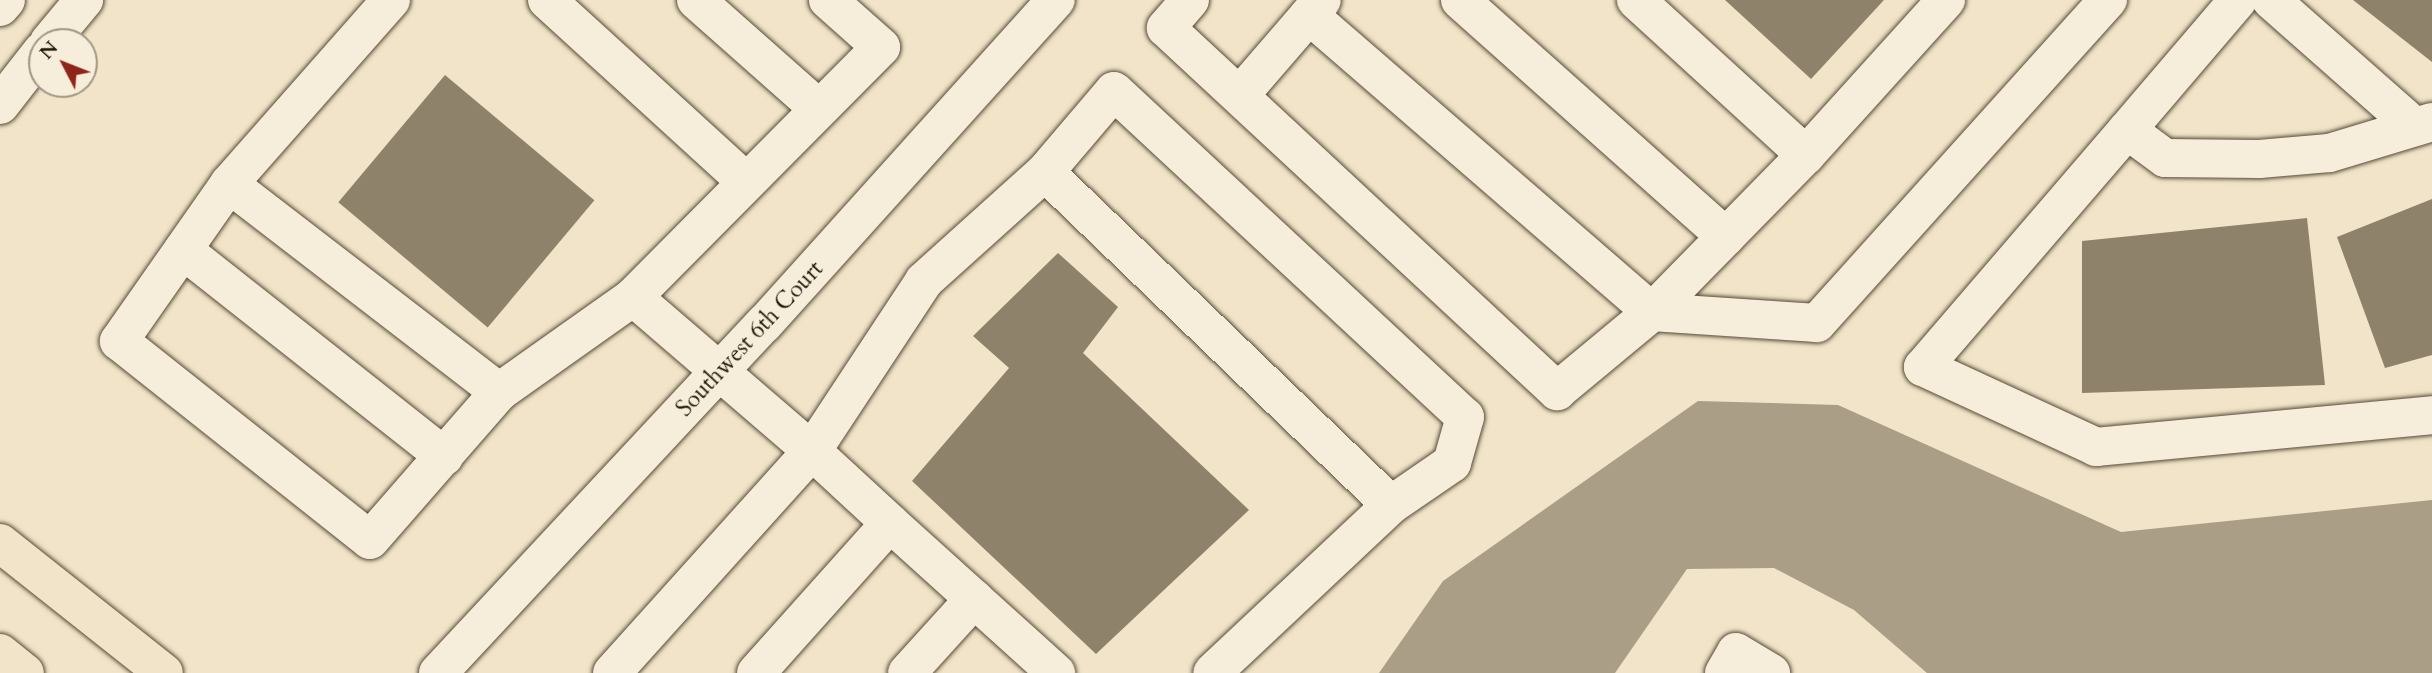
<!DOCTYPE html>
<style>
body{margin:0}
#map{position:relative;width:2432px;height:673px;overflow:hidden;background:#f1e4c8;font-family:Cardo,serif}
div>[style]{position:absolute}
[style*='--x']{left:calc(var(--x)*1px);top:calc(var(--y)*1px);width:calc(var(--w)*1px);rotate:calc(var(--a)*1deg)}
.water>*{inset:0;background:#ab9e86}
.building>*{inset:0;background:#8e826b;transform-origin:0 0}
.roads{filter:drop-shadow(0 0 2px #564a37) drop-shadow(0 0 2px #564a37)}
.minor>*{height:38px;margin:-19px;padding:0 19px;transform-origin:19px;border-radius:19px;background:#f6eddb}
.major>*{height:38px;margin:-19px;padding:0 19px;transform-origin:19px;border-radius:19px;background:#f1e4c8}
span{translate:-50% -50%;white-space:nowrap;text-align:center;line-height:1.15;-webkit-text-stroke:5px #f6eddb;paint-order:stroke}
.street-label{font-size:23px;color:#231707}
.north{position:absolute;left:28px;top:28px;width:70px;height:70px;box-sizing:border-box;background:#f6eddb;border:2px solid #a29786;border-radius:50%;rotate:312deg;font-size:19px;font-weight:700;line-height:28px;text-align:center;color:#231707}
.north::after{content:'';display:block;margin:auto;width:24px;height:32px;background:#8f2418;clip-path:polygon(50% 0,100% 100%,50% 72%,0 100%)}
</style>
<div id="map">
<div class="water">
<i style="clip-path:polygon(1698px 401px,1838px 405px,2121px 532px,2432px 500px,2432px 673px,1927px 673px,1854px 610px,1774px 568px,1687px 569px,1615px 673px,1379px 673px,1443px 581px)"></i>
</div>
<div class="building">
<i style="clip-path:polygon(1725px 0,1884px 0,1811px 79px)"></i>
<i style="clip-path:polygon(2353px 0,2432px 0,2432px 62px)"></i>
<i style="left:445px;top:75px;width:195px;height:166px;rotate:40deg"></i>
<i style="clip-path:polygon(2432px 199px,2432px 355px,2385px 368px,2337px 237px)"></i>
<i style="clip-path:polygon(2307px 218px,2325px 385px,2082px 393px,2082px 241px)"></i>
<i style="clip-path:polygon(1058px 253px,1118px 307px,1083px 353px,1249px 510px,1096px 654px,912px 481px,1009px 368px,973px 336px)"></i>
</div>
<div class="roads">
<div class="minor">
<i style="--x:391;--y:0;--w:245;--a:131.4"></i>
<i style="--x:229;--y:184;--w:192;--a:125"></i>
<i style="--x:119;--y:341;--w:320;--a:38.4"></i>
<i style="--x:370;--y:540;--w:196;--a:-48.9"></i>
<i style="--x:499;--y:392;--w:164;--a:-35.3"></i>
<i style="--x:633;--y:297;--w:352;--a:-45.2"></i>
<i style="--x:881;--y:47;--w:71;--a:-138.4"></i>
<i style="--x:547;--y:0;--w:270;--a:42.4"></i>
<i style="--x:696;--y:0;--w:164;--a:41.5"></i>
<i style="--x:1190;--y:0;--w:37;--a:131"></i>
<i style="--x:1166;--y:28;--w:534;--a:42.87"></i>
<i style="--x:1557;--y:391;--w:124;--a:-39.7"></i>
<i style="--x:1652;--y:312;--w:165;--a:3.8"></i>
<i style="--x:1817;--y:323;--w:435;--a:-48"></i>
<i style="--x:1460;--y:0;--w:356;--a:41.7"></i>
<i style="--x:1636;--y:0;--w:230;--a:42.4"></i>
<i style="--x:2271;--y:0;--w:192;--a:41.4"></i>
<i style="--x:0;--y:7;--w:9;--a:-49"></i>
<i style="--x:1309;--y:15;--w:454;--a:40.9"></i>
<i style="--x:1652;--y:312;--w:220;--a:-45.6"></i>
<i style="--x:1806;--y:155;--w:209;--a:-47.9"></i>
<i style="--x:49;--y:42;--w:55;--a:-50.2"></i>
<i style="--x:1240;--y:95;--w:125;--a:-49.2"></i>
<i style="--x:0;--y:105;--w:68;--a:-52.1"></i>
<i style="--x:2432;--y:122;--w:108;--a:163.2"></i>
<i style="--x:2329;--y:153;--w:70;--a:175.1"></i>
<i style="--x:2259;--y:159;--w:94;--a:-179.4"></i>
<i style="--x:2165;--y:158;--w:47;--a:-143.6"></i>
<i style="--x:2127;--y:130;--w:313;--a:130.7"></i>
<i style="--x:1923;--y:367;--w:191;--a:24.8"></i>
<i style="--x:2096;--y:447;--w:338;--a:-5.4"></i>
<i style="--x:2127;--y:130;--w:171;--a:-49.5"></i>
<i style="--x:1045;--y:172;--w:106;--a:-49.6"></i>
<i style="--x:1114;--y:91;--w:479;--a:42.9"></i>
<i style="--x:1465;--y:417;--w:48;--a:105.8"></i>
<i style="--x:1452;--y:463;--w:74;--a:145.5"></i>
<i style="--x:229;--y:184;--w:341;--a:37.6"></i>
<i style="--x:183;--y:250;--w:333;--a:38.3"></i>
<i style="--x:890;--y:523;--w:224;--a:42.1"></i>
<i style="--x:438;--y:673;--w:478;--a:-47"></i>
<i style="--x:764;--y:324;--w:436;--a:-48"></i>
<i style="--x:612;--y:673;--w:299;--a:-48"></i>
<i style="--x:812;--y:451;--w:236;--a:-139.3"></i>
<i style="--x:756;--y:673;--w:201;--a:-48.2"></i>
<i style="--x:890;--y:523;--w:106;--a:-137.3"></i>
<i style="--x:812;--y:451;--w:204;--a:-56.6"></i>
<i style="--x:924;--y:281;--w:163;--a:-42"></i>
<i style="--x:1045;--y:172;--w:480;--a:43.9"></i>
<i style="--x:1391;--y:505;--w:245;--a:136.8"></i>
<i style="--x:907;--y:673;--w:100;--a:-47.8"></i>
<i style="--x:1724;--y:673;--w:24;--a:-60"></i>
<i style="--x:1736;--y:652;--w:41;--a:31"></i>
</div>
<div class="major">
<i style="--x:0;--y:543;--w:209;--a:38.4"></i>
<i style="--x:0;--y:653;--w:32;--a:39"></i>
</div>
</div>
<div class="street-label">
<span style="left:750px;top:339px;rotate:-47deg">Southwest 6th Court</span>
</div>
<div class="north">N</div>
</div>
